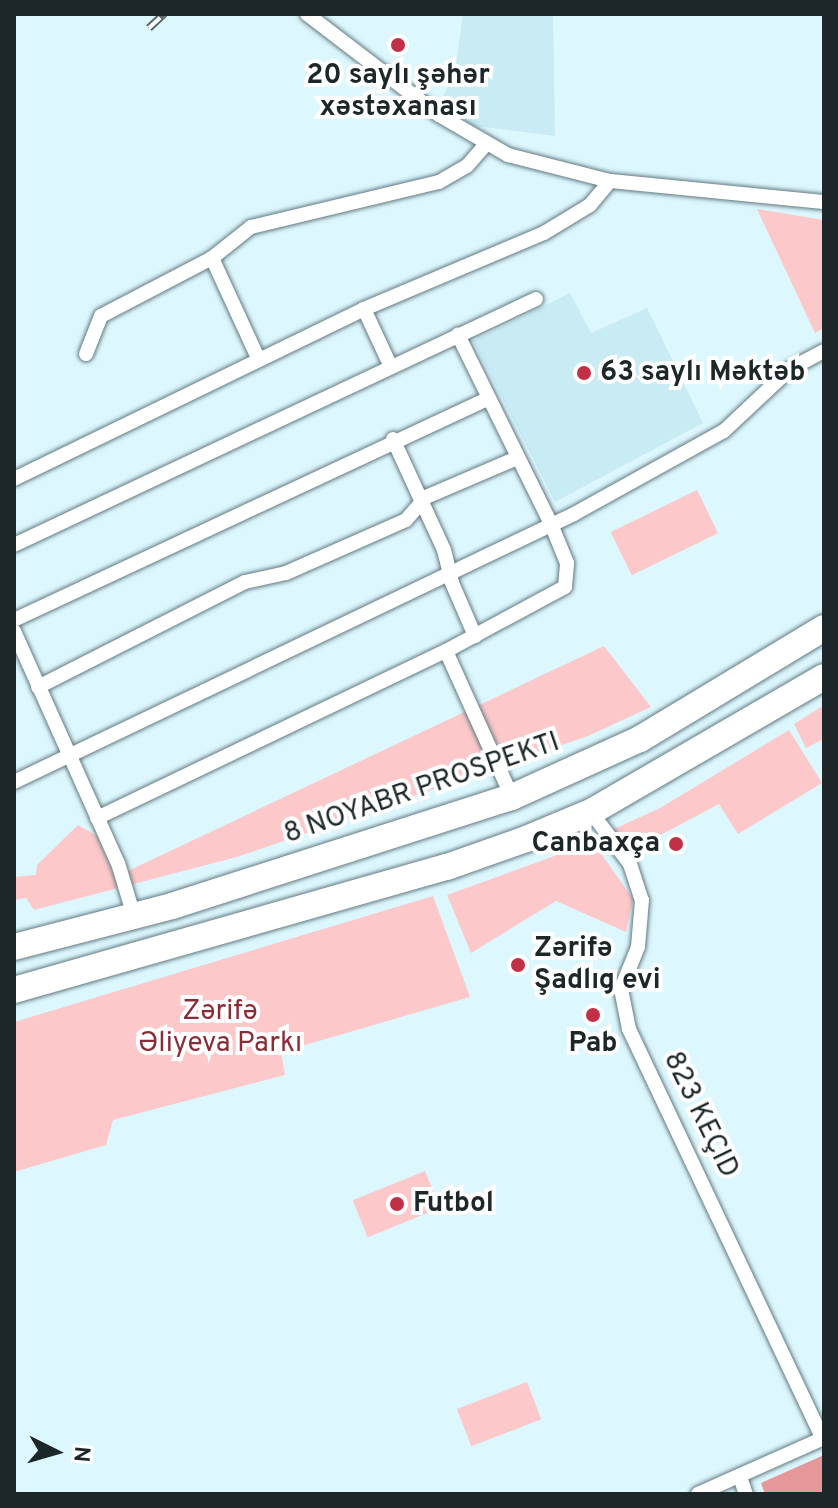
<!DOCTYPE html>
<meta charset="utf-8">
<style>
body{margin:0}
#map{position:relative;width:838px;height:1508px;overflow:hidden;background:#ddf7fe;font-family:Overpass,sans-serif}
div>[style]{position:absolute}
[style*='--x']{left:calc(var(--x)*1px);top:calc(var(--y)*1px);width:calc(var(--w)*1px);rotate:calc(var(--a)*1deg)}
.built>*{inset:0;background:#c8ebf4}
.green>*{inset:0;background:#fcc8c9;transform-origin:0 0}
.forest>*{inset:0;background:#e6979a}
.roads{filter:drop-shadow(0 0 2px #627a80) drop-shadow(0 0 2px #627a80)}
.street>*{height:14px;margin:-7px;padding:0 7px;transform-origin:7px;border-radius:7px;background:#fff}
.highway>*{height:26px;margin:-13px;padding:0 13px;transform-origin:13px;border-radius:13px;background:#fff}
.rail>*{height:8px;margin-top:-4px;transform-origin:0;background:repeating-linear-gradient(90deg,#fff 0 15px,#59676b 0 30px);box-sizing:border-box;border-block:2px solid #59676b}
.dots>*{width:22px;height:22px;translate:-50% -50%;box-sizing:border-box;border:4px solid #fff;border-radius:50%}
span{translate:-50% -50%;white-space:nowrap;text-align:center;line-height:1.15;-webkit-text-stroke:8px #fff;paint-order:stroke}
.poi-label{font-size:28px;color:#1d2729;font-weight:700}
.left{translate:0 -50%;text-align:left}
.right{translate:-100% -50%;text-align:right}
.street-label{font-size:28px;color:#1d2729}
.park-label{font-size:28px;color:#882d38}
.frame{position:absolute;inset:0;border:16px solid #1d2729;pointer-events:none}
.north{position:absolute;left:16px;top:1412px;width:80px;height:80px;-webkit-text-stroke:6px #fff;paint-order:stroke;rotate:95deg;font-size:22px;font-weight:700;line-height:32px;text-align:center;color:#1d2729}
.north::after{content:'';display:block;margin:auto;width:28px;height:36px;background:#1d2729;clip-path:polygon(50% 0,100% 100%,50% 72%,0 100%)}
</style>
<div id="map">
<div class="built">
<i style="clip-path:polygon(463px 14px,553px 14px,555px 136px,469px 125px,442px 99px,455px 72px)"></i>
<i style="clip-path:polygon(570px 293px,591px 333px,647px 308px,703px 423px,555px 502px,473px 341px)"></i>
</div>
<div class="green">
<i style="clip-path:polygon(757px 209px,824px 220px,824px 328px,815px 333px)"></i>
<i style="left:697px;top:490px;width:48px;height:96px;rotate:64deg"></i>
<i style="clip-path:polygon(604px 646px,651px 707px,588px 736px,237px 857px,34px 910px,26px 898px,14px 900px,14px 877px,36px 875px,37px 865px,78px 825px,97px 836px,115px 877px)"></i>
<i style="clip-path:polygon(824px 705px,824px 739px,806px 748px,794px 724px)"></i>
<i style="clip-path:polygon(789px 730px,822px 783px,738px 834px,719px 804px,651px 840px,644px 832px,623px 842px,614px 829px,660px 808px)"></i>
<i style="clip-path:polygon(593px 842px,633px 899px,626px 932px,556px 901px,471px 953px,447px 895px)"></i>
<i style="clip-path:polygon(433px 896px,470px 997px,281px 1052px,285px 1075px,113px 1120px,106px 1145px,14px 1172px,14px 1022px)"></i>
<i style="left:425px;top:1171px;width:40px;height:78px;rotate:68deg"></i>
<i style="left:527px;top:1382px;width:40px;height:75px;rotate:69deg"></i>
</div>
<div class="forest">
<i style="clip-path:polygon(824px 1455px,824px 1494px,765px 1494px,761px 1483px)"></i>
</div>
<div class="roads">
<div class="street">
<i style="--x:307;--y:14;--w:166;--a:37.4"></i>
<i style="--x:439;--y:115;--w:80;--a:30.1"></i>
<i style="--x:508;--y:155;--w:105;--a:14.3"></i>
<i style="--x:610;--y:181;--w:215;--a:5.6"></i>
<i style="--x:212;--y:258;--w:112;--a:65.3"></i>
<i style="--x:364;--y:309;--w:64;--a:65"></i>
<i style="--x:86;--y:354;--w:41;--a:-68.5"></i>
<i style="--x:101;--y:316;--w:125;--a:-27.6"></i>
<i style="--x:212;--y:258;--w:50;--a:-38.5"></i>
<i style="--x:251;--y:227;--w:193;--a:-13.5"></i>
<i style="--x:439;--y:182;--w:32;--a:-30"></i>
<i style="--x:467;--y:166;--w:28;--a:-49"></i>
<i style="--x:393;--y:439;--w:122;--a:65.3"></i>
<i style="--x:444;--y:550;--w:34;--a:76"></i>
<i style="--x:452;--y:583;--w:58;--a:66.5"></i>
<i style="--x:14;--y:479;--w:389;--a:-25.9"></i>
<i style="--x:364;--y:309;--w:195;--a:-22.9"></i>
<i style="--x:544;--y:233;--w:54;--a:-31.3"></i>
<i style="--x:590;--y:205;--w:31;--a:-50"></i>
<i style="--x:14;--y:545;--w:577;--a:-25.23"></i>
<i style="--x:14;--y:620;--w:522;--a:-25.04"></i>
<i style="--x:14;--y:631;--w:254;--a:65.9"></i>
<i style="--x:118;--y:863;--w:55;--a:73.2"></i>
<i style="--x:446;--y:651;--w:160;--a:65.7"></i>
<i style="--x:38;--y:687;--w:232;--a:-26.9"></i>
<i style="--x:245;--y:582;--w:42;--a:-12.4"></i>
<i style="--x:286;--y:573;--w:131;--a:-23.8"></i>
<i style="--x:406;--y:520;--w:30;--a:-49"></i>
<i style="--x:426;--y:497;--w:99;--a:-23.2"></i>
<i style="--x:14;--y:782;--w:621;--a:-25.57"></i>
<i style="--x:574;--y:514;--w:171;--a:-29"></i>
<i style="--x:724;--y:431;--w:91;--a:-43.2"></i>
<i style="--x:790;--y:369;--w:38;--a:-28"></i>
<i style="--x:591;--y:812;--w:65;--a:53.1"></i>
<i style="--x:630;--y:864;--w:38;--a:72"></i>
<i style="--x:642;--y:900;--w:47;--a:94.9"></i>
<i style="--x:638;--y:947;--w:45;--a:112"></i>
<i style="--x:621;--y:989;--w:41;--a:78.7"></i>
<i style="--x:629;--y:1029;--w:454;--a:64.7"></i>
<i style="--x:97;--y:818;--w:387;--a:-25.6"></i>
<i style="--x:446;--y:651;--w:135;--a:-28.3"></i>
<i style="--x:565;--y:587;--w:24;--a:-85"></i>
<i style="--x:567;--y:563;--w:42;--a:-112.3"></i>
<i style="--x:551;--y:524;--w:211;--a:-116.2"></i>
<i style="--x:740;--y:1477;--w:18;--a:71"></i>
<i style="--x:698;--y:1494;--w:138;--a:-24"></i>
</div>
<div class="highway">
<i style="--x:14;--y:947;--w:163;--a:-14.5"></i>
<i style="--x:172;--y:906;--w:357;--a:-17.8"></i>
<i style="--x:512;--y:797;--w:141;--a:-24.4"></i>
<i style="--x:640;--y:739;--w:215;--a:-31.1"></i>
<i style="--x:14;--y:990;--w:450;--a:-15.9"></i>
<i style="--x:447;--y:867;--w:84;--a:-19.5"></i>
<i style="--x:526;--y:839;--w:70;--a:-22.6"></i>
<i style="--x:591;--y:812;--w:269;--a:-30.1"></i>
</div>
</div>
<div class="rail">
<i style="--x:149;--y:28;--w:21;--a:-43"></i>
</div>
<div class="dots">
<i style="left:398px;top:45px;background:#c13047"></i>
<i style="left:584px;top:373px;background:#c13047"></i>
<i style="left:676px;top:844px;background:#c13047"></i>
<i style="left:518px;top:965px;background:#c13047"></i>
<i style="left:593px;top:1015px;background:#c13047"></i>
<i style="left:397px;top:1204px;background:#c13047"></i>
</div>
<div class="poi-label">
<span style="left:398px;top:92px">20 saylı şəhər<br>xəstəxanası</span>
<span class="left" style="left:600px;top:373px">63 saylı Məktəb</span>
<span class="right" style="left:660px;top:844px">Canbaxça</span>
<span class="left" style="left:534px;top:965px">Zərifə<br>Şadlıg evi</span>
<span style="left:593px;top:1044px">Pab</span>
<span class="left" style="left:413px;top:1204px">Futbol</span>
</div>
<div class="street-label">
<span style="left:422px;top:789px;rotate:-19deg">8 NOYABR PROSPEKTI</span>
<span style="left:700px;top:1115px;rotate:64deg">823 KEÇID</span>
</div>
<div class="park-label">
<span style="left:220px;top:1028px">Zərifə<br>Əliyeva Parkı</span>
</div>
<div class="frame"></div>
<div class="north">N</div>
</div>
